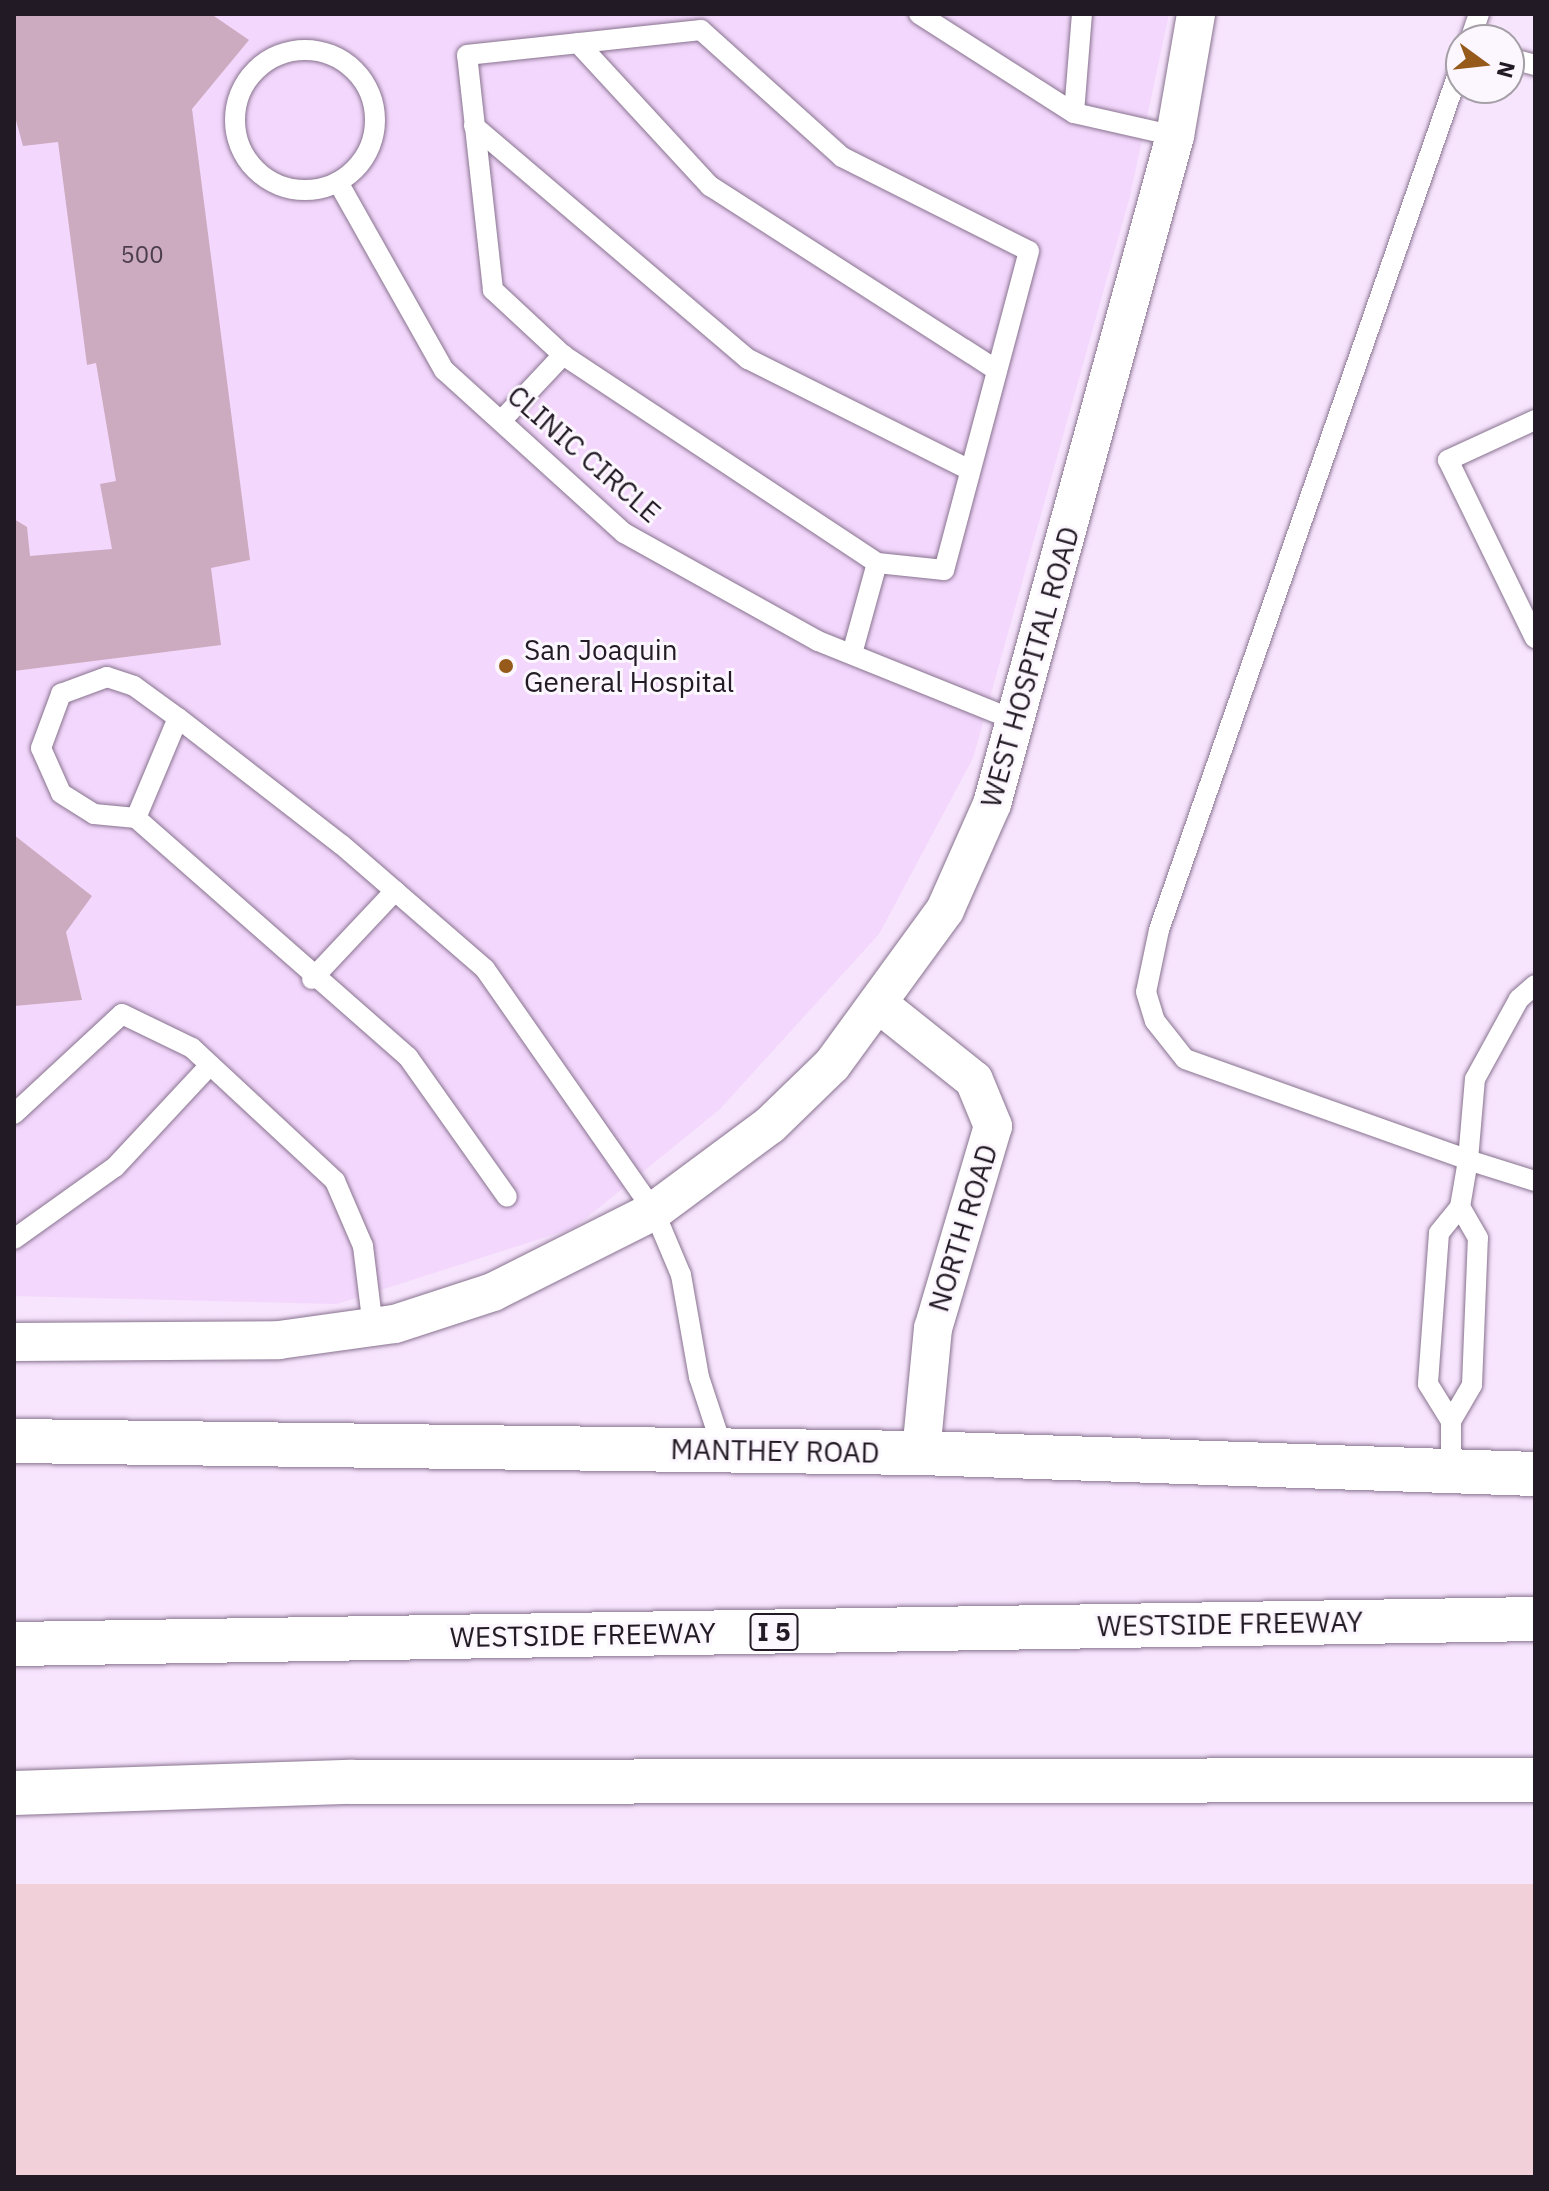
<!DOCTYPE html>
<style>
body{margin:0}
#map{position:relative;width:1549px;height:2191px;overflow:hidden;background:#f7e4fd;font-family:"IBM Plex Sans",sans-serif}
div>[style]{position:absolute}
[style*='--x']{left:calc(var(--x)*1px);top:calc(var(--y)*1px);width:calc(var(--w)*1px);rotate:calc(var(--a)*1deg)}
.built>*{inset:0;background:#f3d7fc}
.green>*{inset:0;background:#f1d0d9;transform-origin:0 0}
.building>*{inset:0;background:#ccabc0}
.roads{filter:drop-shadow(0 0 2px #88738f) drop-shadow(0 0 2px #88738f)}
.service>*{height:20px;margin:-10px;padding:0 10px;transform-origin:10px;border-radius:10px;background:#fff}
.service>.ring{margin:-10px;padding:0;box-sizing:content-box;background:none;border:20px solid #fff;border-radius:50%}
.minor>*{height:38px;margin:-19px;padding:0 19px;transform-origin:19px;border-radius:19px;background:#fff}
.tertiary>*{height:44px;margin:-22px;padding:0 22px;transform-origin:22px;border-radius:22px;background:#fff}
.motorway>*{height:44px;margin:-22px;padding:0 22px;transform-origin:22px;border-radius:22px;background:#fff}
.dots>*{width:22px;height:22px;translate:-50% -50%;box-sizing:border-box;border:4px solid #fcf7fe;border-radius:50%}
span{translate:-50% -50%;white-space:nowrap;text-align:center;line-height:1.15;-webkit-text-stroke:6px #fcf7fe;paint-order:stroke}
.number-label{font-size:24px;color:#4c3e4b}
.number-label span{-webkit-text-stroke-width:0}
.shield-label span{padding:2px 6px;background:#fcf7fe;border:2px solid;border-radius:6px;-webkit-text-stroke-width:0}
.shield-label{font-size:26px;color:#221a24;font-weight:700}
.street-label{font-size:28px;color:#221a24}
.poi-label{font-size:28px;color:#221a24}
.left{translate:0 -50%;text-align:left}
.frame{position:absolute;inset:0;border:16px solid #221a24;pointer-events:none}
.north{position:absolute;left:1445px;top:24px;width:80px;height:80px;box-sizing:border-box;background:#fcf7fe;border:2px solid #a59fa7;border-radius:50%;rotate:105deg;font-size:22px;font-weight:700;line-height:32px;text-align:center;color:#221a24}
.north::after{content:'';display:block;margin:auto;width:28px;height:36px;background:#965a1b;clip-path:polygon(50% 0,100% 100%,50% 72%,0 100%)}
</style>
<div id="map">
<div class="built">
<i style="clip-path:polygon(14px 14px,1169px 14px,1130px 196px,973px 758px,879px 934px,720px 1109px,574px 1228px,337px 1304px,14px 1296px)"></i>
</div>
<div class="green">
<i style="left:1535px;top:1884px;width:293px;height:1521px;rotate:90deg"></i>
</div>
<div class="building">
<i style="clip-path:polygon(14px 14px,211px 14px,249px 40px,192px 109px,250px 560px,211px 568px,221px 645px,14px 671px,14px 519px,27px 527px,30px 556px,112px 549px,100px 484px,116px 481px,96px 363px,87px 365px,58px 142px,23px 146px,14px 113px)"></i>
<i style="clip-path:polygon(14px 835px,92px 896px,66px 932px,82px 1000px,14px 1006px)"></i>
</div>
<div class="roads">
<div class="service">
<i style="--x:919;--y:14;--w:184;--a:32.6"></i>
<i style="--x:1074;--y:113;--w:104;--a:12.8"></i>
<i style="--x:1470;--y:40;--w:28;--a:-71"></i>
<i style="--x:578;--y:43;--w:195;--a:47.3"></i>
<i style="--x:710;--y:186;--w:341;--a:32.7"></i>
<i class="ring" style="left:235px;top:50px;width:120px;height:120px"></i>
<i style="--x:1509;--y:58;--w:27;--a:15"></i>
<i style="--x:1461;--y:65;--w:916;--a:109.25"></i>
<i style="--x:1159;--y:930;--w:63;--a:101.8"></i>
<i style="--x:1146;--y:992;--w:30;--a:73"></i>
<i style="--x:1155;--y:1021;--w:48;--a:51.7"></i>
<i style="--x:1185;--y:1059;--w:300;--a:19.6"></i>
<i style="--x:1468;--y:1160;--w:81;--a:-85.1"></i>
<i style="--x:1475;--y:1079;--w:91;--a:-61.2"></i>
<i style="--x:1519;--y:999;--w:21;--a:-41"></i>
<i style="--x:1074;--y:113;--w:99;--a:-85.4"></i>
<i style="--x:474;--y:126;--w:360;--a:40.4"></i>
<i style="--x:748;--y:359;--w:248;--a:26.6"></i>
<i style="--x:338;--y:182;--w:216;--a:60.6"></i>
<i style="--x:444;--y:370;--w:243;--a:42.2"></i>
<i style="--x:624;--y:533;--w:222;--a:29.1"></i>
<i style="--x:818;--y:641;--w:217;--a:21.9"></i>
<i style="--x:563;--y:355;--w:377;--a:33.5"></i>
<i style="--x:1535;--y:420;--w:96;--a:155.3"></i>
<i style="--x:1448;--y:460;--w:198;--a:64"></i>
<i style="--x:501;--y:421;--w:91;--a:-46.8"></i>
<i style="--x:563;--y:355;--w:96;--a:-137.1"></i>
<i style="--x:493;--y:290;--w:236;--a:-96.3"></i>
<i style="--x:467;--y:55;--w:235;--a:-6.1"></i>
<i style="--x:701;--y:30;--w:190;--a:42"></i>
<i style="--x:842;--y:157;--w:209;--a:26.7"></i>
<i style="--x:1029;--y:251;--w:330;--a:104.9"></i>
<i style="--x:944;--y:570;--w:67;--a:-174"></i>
<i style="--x:877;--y:563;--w:94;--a:105.4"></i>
<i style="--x:178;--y:718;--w:108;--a:112.8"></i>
<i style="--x:136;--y:818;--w:42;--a:-174.6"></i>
<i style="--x:94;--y:814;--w:39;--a:-148"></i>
<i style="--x:61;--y:793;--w:49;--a:-114"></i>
<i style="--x:41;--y:748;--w:58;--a:-69.7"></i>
<i style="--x:61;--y:694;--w:49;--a:-20.3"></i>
<i style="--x:107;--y:677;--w:28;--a:18"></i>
<i style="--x:134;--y:686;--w:54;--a:36"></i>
<i style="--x:178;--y:718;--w:207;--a:37.8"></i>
<i style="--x:342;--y:845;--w:189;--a:40.9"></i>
<i style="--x:485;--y:969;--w:295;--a:55.1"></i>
<i style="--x:654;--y:1211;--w:69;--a:67.1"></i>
<i style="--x:681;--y:1275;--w:104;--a:80"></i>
<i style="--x:699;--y:1377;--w:77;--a:71.8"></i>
<i style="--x:136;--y:818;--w:362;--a:41.3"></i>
<i style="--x:408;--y:1057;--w:171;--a:54.7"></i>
<i style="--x:312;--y:979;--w:121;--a:-46.7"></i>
<i style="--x:14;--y:1114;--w:147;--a:-42.8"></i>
<i style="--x:122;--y:1014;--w:78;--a:25.9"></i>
<i style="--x:192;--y:1048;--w:195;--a:42.9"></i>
<i style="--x:335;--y:1181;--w:71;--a:66.7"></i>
<i style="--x:363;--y:1246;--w:82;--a:83"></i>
<i style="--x:1460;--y:1207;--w:48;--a:-80.3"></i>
<i style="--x:1468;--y:1160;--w:70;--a:17.4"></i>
<i style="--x:14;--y:1239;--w:124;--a:-35.5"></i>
<i style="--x:115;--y:1167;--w:139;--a:-47"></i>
<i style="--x:1451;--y:1473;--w:52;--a:-90"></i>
<i style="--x:1451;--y:1421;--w:42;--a:-59.7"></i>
<i style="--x:1472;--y:1385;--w:147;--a:-87.7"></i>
<i style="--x:1478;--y:1238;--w:36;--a:-120"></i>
<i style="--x:1460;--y:1207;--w:33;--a:129"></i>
<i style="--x:1439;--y:1233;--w:151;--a:94.2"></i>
<i style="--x:1428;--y:1384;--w:44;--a:58.1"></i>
</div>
<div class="minor">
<i style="--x:880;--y:1005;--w:120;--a:38.6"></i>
<i style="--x:974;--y:1080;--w:50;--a:67.6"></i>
<i style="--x:993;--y:1126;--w:211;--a:106.5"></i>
<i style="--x:933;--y:1328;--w:126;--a:95.5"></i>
<i style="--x:14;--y:1342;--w:265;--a:-0.4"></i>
<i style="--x:279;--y:1340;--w:117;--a:-7.9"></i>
<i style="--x:395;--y:1324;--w:103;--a:-18.1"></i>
<i style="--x:493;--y:1292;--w:180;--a:-26.7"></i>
<i style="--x:654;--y:1211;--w:144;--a:-36.6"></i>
<i style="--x:770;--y:1125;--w:86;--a:-44.1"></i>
<i style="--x:832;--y:1065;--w:192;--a:-53.9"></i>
<i style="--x:945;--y:910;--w:116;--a:-66.1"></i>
<i style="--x:992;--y:804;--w:693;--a:-74.68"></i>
<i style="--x:1175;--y:136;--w:124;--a:-80.2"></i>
</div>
<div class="tertiary">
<i style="--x:14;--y:1441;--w:907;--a:0.76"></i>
<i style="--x:921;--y:1453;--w:614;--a:1.96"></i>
</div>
<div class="motorway">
<i style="--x:14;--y:1644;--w:1521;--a:-0.94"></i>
<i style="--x:14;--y:1793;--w:337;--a:-1.9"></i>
<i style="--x:351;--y:1782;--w:1184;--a:-0.1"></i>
</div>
</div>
<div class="dots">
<i style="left:506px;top:666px;background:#965a1b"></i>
</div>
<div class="number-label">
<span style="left:142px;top:255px">500</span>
</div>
<div class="shield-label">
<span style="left:774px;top:1632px">I 5</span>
</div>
<div class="street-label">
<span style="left:584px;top:454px;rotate:41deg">CLINIC CIRCLE</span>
<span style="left:1030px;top:667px;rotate:-74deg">WEST HOSPITAL ROAD</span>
<span style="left:963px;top:1228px;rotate:-73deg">NORTH ROAD</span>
<span style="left:775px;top:1451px;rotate:1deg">MANTHEY ROAD</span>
<span style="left:1230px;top:1624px;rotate:-1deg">WESTSIDE FREEWAY</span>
<span style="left:583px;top:1635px;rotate:-1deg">WESTSIDE FREEWAY</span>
</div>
<div class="poi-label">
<span class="left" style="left:524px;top:666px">San Joaquin<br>General Hospital</span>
</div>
<div class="frame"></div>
<div class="north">N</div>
</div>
